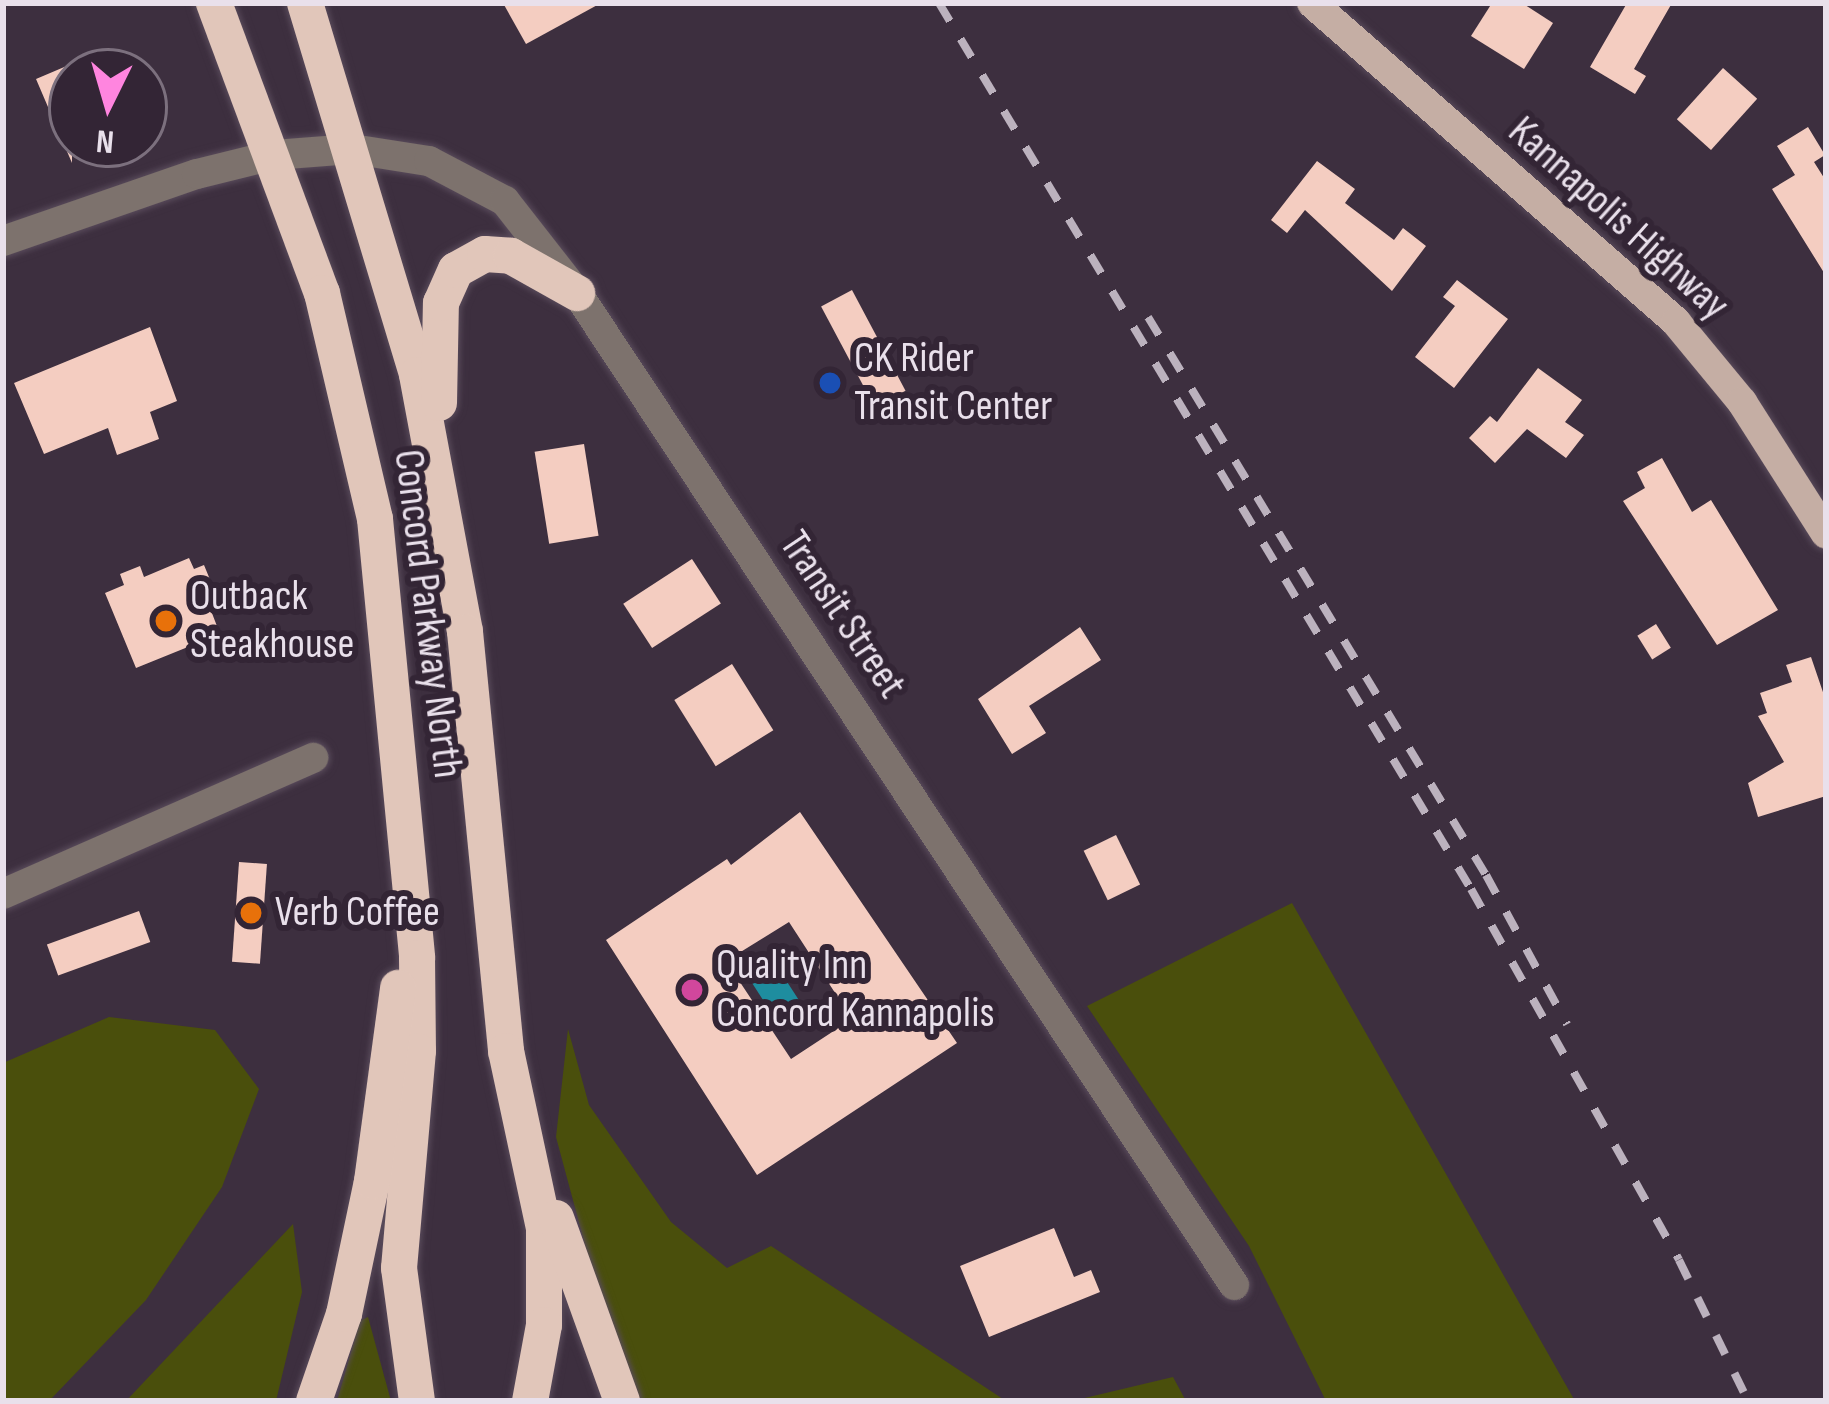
<!DOCTYPE html>
<style>
body{margin:0}
#map{position:relative;width:1829px;height:1404px;overflow:hidden;background:#3d2f3f;font-family:"Sofia Sans Condensed",sans-serif}
div>[style]{position:absolute}
[style*='--x']{left:calc(var(--x)*1px);top:calc(var(--y)*1px);width:calc(var(--w)*1px);rotate:calc(var(--a)*1deg)}
.green>*{inset:0;background:#4a4f0c}
.water>*{inset:0;background:#1e8d9f;transform-origin:0 0}
.building>*{inset:0;background:#f4cdc1;transform-origin:0 0}
.roads{filter:drop-shadow(0 0 3px #594b5b) drop-shadow(0 0 3px #594b5b)}
.minor>*{height:30px;margin:-15px;padding:0 15px;transform-origin:15px;border-radius:15px;background:#7d726d}
.major>*{height:30px;margin:-15px;padding:0 15px;transform-origin:15px;border-radius:15px;background:#c5aea4}
.highway>*{height:36px;margin:-18px;padding:0 18px;transform-origin:18px;border-radius:18px;background:#e1c6ba}
.rail>*{height:8px;margin-top:-4px;transform-origin:0;background:repeating-linear-gradient(90deg,#bcb2be 0 21px,transparent 0 42px)}
.dots>*{width:33px;height:33px;translate:-50% -50%;box-sizing:border-box;border:6px solid #332535;border-radius:50%}
span{translate:-50% -50%;white-space:nowrap;text-align:center;line-height:1.15;-webkit-text-stroke:12px #332535;paint-order:stroke}
.street-label{font-size:42px;color:#e9e0eb}
.poi-label{font-size:42px;color:#e9e0eb}
.left{translate:0 -50%;text-align:left}
.frame{position:absolute;inset:0;border:6px solid #e9e0eb;pointer-events:none}
.north{position:absolute;left:48px;top:48px;width:120px;height:120px;box-sizing:border-box;background:#332535;border:3px solid #7c707e;border-radius:50%;rotate:185deg;font-size:33px;font-weight:700;line-height:48px;text-align:center;color:#e9e0eb}
.north::after{content:'';display:block;margin:auto;width:42px;height:54px;background:#ff85df;clip-path:polygon(50% 0,100% 100%,50% 72%,0 100%)}
</style>
<div id="map">
<div class="green">
<i style="clip-path:polygon(1292px 903px,1575px 1401px,1326px 1401px,1249px 1246px,1087px 1006px)"></i>
<i style="clip-path:polygon(109px 1017px,215px 1030px,259px 1089px,222px 1187px,146px 1300px,49px 1401px,3px 1401px,3px 1063px)"></i>
<i style="clip-path:polygon(568px 1029px,589px 1105px,671px 1222px,727px 1268px,771px 1246px,1006px 1401px,627px 1401px,556px 1137px)"></i>
<i style="clip-path:polygon(293px 1224px,302px 1292px,276px 1401px,126px 1401px)"></i>
<i style="clip-path:polygon(368px 1317px,391px 1401px,337px 1401px,360px 1321px)"></i>
<i style="clip-path:polygon(1173px 1377px,1186px 1401px,1072px 1401px)"></i>
</div>
<div class="water">
<i style="left:769px;top:954px;width:64px;height:30px;rotate:57deg"></i>
</div>
<div class="building">
<i style="clip-path:polygon(503px 3px,601px 3px,526px 44px)"></i>
<i style="clip-path:polygon(1492px 3px,1522px 3px,1553px 23px,1524px 69px,1471px 36px)"></i>
<i style="clip-path:polygon(1627px 3px,1672px 3px,1634px 69px,1646px 76px,1635px 94px,1590px 67px)"></i>
<i style="clip-path:polygon(109px 48px,120px 72px,72px 72px,72px 163px,36px 79px)"></i>
<i style="left:1723px;top:68px;width:46px;height:69px;rotate:42deg"></i>
<i style="clip-path:polygon(1808px 127px,1825px 155px,1814px 162px,1826px 181px,1826px 276px,1772px 189px,1795px 175px,1777px 146px)"></i>
<i style="clip-path:polygon(1317px 161px,1355px 189px,1345px 203px,1394px 240px,1403px 228px,1426px 246px,1392px 291px,1305px 210px,1287px 233px,1271px 220px)"></i>
<i style="clip-path:polygon(1457px 280px,1508px 319px,1454px 388px,1415px 357px,1455px 306px,1443px 297px)"></i>
<i style="left:852px;top:290px;width:114px;height:35px;rotate:62deg"></i>
<i style="clip-path:polygon(150px 327px,177px 401px,150px 412px,159px 439px,117px 455px,108px 428px,44px 454px,14px 383px)"></i>
<i style="clip-path:polygon(1538px 368px,1582px 400px,1565px 422px,1584px 435px,1566px 458px,1527px 429px,1495px 463px,1469px 438px,1490px 416px,1497px 422px)"></i>
<i style="left:584px;top:444px;width:93px;height:50px;rotate:81deg"></i>
<i style="clip-path:polygon(1662px 458px,1692px 512px,1711px 500px,1778px 610px,1717px 645px,1623px 501px,1645px 488px,1637px 472px)"></i>
<i style="clip-path:polygon(189px 558px,194px 569px,204px 565px,220px 604px,210px 608px,220px 634px,136px 668px,105px 593px,124px 585px,120px 574px,140px 566px,144px 577px)"></i>
<i style="left:692px;top:559px;width:53px;height:82px;rotate:57deg"></i>
<i style="left:1656px;top:624px;width:28px;height:22px;rotate:58deg"></i>
<i style="clip-path:polygon(1080px 627px,1101px 660px,1029px 706px,1046px 733px,1012px 754px,978px 699px)"></i>
<i style="clip-path:polygon(1811px 657px,1826px 701px,1826px 796px,1758px 817px,1748px 783px,1784px 762px,1758px 716px,1767px 713px,1760px 693px,1792px 682px,1786px 665px)"></i>
<i style="left:732px;top:664px;width:78px;height:68px;rotate:58deg"></i>
<i style="clip-path:polygon(evenodd,800px 812px,957px 1043px,757px 1175px,606px 940px,727px 859px,731px 865px,800px 812px,789px 922px,852px 1019px,791px 1059px,726px 961px,789px 922px)"></i>
<i style="left:1116px;top:835px;width:55px;height:36px;rotate:64deg"></i>
<i style="left:239px;top:862px;width:28px;height:100px;rotate:4deg"></i>
<i style="left:139px;top:911px;width:33px;height:98px;rotate:70deg"></i>
<i style="clip-path:polygon(1054px 1228px,1074px 1277px,1091px 1270px,1100px 1292px,989px 1337px,960px 1266px)"></i>
</div>
<div class="roads">
<div class="minor">
<i style="--x:3;--y:241;--w:205;--a:-19.1"></i>
<i style="--x:197;--y:174;--w:79;--a:-13.9"></i>
<i style="--x:274;--y:155;--w:78;--a:-4.4"></i>
<i style="--x:352;--y:149;--w:78;--a:8.9"></i>
<i style="--x:429;--y:161;--w:86;--a:27.8"></i>
<i style="--x:505;--y:201;--w:117;--a:52"></i>
<i style="--x:577;--y:293;--w:1190;--a:56.48"></i>
<i style="--x:3;--y:894;--w:339;--a:-23.7"></i>
</div>
<div class="major">
<i style="--x:1312;--y:3;--w:484;--a:41.2"></i>
<i style="--x:1676;--y:322;--w:104;--a:50.5"></i>
<i style="--x:1742;--y:402;--w:156;--a:57.5"></i>
</div>
<div class="highway">
<i style="--x:214;--y:3;--w:309;--a:69.6"></i>
<i style="--x:322;--y:293;--w:232;--a:76.8"></i>
<i style="--x:375;--y:519;--w:441;--a:84.5"></i>
<i style="--x:417;--y:958;--w:93;--a:89.4"></i>
<i style="--x:418;--y:1051;--w:218;--a:95"></i>
<i style="--x:399;--y:1268;--w:134;--a:82.3"></i>
<i style="--x:305;--y:3;--w:388;--a:73.2"></i>
<i style="--x:417;--y:375;--w:261;--a:79.4"></i>
<i style="--x:465;--y:632;--w:421;--a:84.4"></i>
<i style="--x:506;--y:1051;--w:182;--a:77.9"></i>
<i style="--x:544;--y:1229;--w:96;--a:90"></i>
<i style="--x:544;--y:1325;--w:77;--a:100.4"></i>
<i style="--x:439;--y:403;--w:100;--a:-88.9"></i>
<i style="--x:441;--y:303;--w:36;--a:-66"></i>
<i style="--x:456;--y:270;--w:33;--a:-29"></i>
<i style="--x:485;--y:254;--w:26;--a:4"></i>
<i style="--x:511;--y:256;--w:76;--a:29.3"></i>
<i style="--x:556;--y:1218;--w:195;--a:70.2"></i>
<i style="--x:314;--y:1401;--w:92;--a:-71"></i>
<i style="--x:344;--y:1314;--w:136;--a:-78.1"></i>
<i style="--x:372;--y:1181;--w:195;--a:-82.3"></i>
</div>
</div>
<div class="rail">
<i style="--x:939;--y:3;--w:1033;--a:59.02"></i>
<i style="--x:1471;--y:889;--w:425;--a:60.7"></i>
<i style="--x:1679;--y:1260;--w:157;--a:63.9"></i>
<i style="--x:1148;--y:317;--w:652;--a:58.8"></i>
<i style="--x:1486;--y:875;--w:170;--a:61.5"></i>
</div>
<div class="dots">
<i style="left:830px;top:383px;background:#1a4fb4"></i>
<i style="left:166px;top:621px;background:#e8710a"></i>
<i style="left:251px;top:913px;background:#e8710a"></i>
<i style="left:692px;top:990px;background:#d1479c"></i>
</div>
<div class="street-label">
<span style="left:1618px;top:219px;rotate:42deg">Kannapolis Highway</span>
<span style="left:427px;top:614px;rotate:83deg">Concord Parkway North</span>
<span style="left:842px;top:615px;rotate:56deg">Transit Street</span>
</div>
<div class="poi-label">
<span class="left" style="left:854px;top:383px">CK Rider<br>Transit Center</span>
<span class="left" style="left:190px;top:621px">Outback<br>Steakhouse</span>
<span class="left" style="left:275px;top:913px">Verb Coffee</span>
<span class="left" style="left:716px;top:990px">Quality Inn<br>Concord Kannapolis</span>
</div>
<div class="frame"></div>
<div class="north">N</div>
</div>
